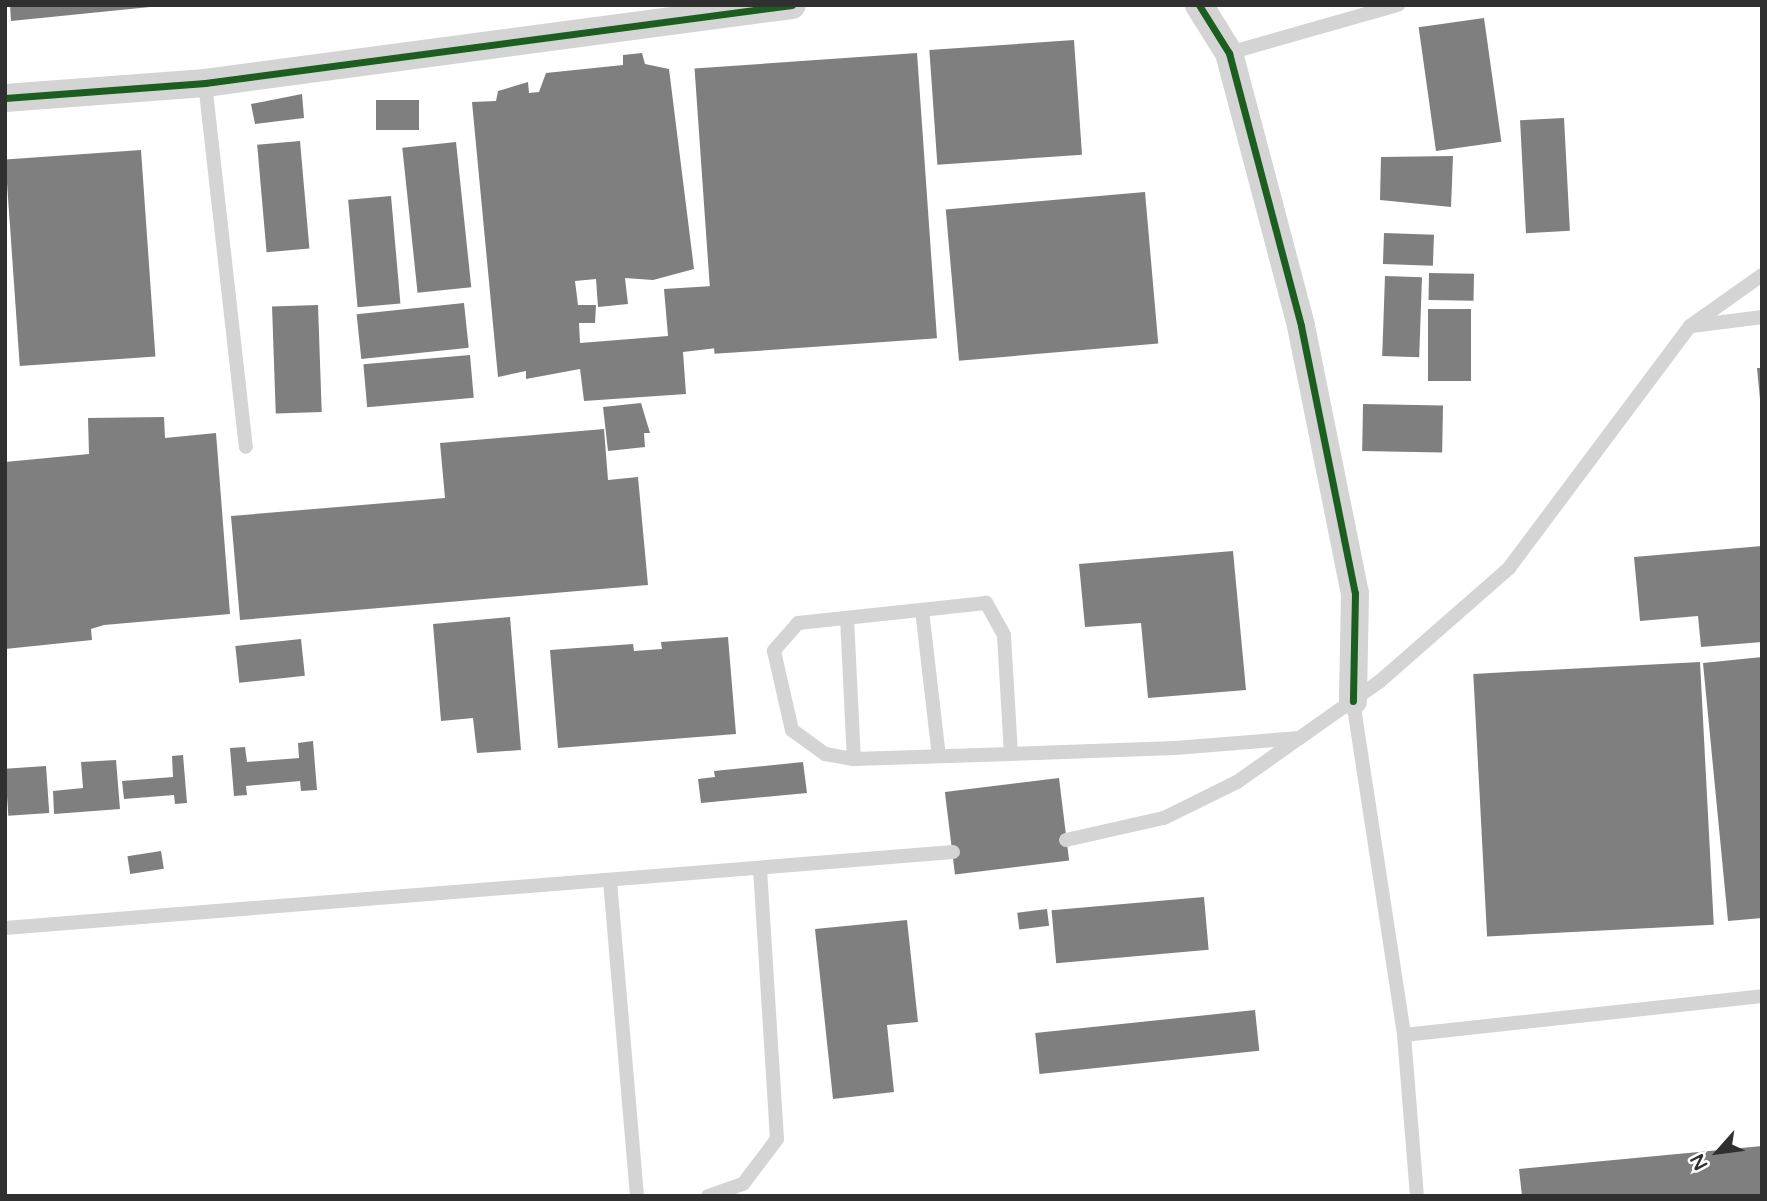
<!DOCTYPE html>
<style>
body{margin:0}
#map{position:relative;width:1767px;height:1201px;overflow:hidden;background:#fff;font-family:"Varela Round",sans-serif}
div>[style]{position:absolute}
[style*='--x']{left:calc(var(--x)*1px);top:calc(var(--y)*1px);width:calc(var(--w)*1px);rotate:calc(var(--a)*1deg)}
.building>*{inset:0;background:#7f7f7f;transform-origin:0 0}
.lane>*{height:14px;margin:-7px;padding:0 7px;transform-origin:7px;border-radius:7px;background:#d4d4d4}
.street>*{height:28px;margin:-14px;padding:0 14px;transform-origin:14px;border-radius:14px;background:#d4d4d4}
.cycleway>*{height:7px;margin:-3.5px;padding:0 3.5px;transform-origin:3.5px;border-radius:3.5px;background:#1b5e20}
span{translate:-50% -50%;white-space:nowrap;text-align:center;line-height:1.15;-webkit-text-stroke:7px #fff;paint-order:stroke}
.frame{position:absolute;inset:0;border:7px solid #303030;pointer-events:none}
.north{position:absolute;left:1683px;top:1117px;width:70px;height:70px;-webkit-text-stroke:5px #fff;paint-order:stroke;rotate:242deg;font-size:19px;font-weight:700;line-height:28px;text-align:center;color:#303030}
.north::after{content:'';display:block;margin:auto;width:24px;height:32px;background:#303030;clip-path:polygon(50% 0,100% 100%,50% 72%,0 100%)}
</style>
<div id="map">
<div class="building">
<i style="clip-path:polygon(10px 5px,150px 5px,150px 7px,11px 21px)"></i>
<i style="left:1484px;top:18px;width:125px;height:66px;rotate:82deg"></i>
<i style="left:1074px;top:40px;width:115px;height:145px;rotate:86deg"></i>
<i style="clip-path:polygon(642px 53px,645px 64px,669px 69px,694px 269px,653px 280px,625px 278px,628px 304px,598px 307px,596px 279px,575px 281px,578px 305px,596px 305px,595px 323px,579px 323px,580px 343px,668px 336px,664px 289px,713px 286px,717px 348px,683px 352px,686px 394px,584px 401px,580px 369px,526px 379px,526px 371px,498px 377px,472px 102px,496px 101px,498px 91px,528px 82px,529px 93px,539px 92px,546px 73px,623px 65px,623px 55px)"></i>
<i style="left:917px;top:53px;width:286px;height:223px;rotate:86deg"></i>
<i style="clip-path:polygon(302px 94px,304px 118px,255px 124px,251px 104px)"></i>
<i style="left:376px;top:100px;width:43px;height:30px"></i>
<i style="left:1564px;top:118px;width:113px;height:44px;rotate:87deg"></i>
<i style="left:300px;top:141px;width:108px;height:43px;rotate:85deg"></i>
<i style="left:456px;top:142px;width:146px;height:54px;rotate:84deg"></i>
<i style="left:141px;top:150px;width:207px;height:136px;rotate:86deg"></i>
<i style="clip-path:polygon(1453px 156px,1451px 207px,1380px 200px,1381px 157px)"></i>
<i style="left:1145px;top:192px;width:152px;height:200px;rotate:85deg"></i>
<i style="left:391px;top:196px;width:108px;height:43px;rotate:85deg"></i>
<i style="left:1384px;top:233px;width:50px;height:31px;rotate:2deg"></i>
<i style="left:1429px;top:273px;width:45px;height:27px;rotate:1deg"></i>
<i style="left:1385px;top:276px;width:37px;height:80px;rotate:2deg"></i>
<i style="left:464px;top:303px;width:45px;height:108px;rotate:84deg"></i>
<i style="left:318px;top:305px;width:107px;height:46px;rotate:88deg"></i>
<i style="left:1428px;top:309px;width:43px;height:72px"></i>
<i style="left:470px;top:355px;width:43px;height:107px;rotate:85deg"></i>
<i style="clip-path:polygon(1757px 368px,1762px 368px,1762px 399px,1760px 399px)"></i>
<i style="clip-path:polygon(641px 403px,650px 433px,644px 433px,645px 447px,608px 451px,603px 407px)"></i>
<i style="left:1363px;top:404px;width:80px;height:47px;rotate:1deg"></i>
<i style="clip-path:polygon(164px 417px,165px 438px,216px 433px,230px 614px,104px 625px,91px 629px,92px 640px,5px 649px,5px 462px,89px 454px,88px 418px)"></i>
<i style="clip-path:polygon(604px 429px,608px 480px,638px 477px,648px 585px,240px 620px,231px 516px,445px 498px,440px 443px)"></i>
<i style="clip-path:polygon(1762px 546px,1762px 642px,1701px 647px,1698px 616px,1640px 621px,1634px 557px)"></i>
<i style="clip-path:polygon(1233px 551px,1246px 690px,1148px 698px,1141px 623px,1085px 627px,1079px 564px)"></i>
<i style="clip-path:polygon(510px 617px,521px 750px,477px 753px,473px 718px,441px 721px,433px 624px)"></i>
<i style="clip-path:polygon(728px 637px,736px 734px,558px 748px,550px 650px,633px 644px,634px 651px,662px 649px,661px 642px)"></i>
<i style="left:301px;top:639px;width:37px;height:66px;rotate:84deg"></i>
<i style="clip-path:polygon(1762px 657px,1762px 918px,1728px 921px,1703px 663px)"></i>
<i style="left:1700px;top:662px;width:263px;height:227px;rotate:87deg"></i>
<i style="clip-path:polygon(313px 741px,317px 790px,301px 791px,300px 781px,246px 786px,247px 795px,234px 796px,230px 748px,245px 747px,247px 762px,299px 758px,298px 743px)"></i>
<i style="clip-path:polygon(183px 755px,187px 803px,175px 804px,174px 795px,124px 799px,122px 781px,173px 777px,172px 756px)"></i>
<i style="clip-path:polygon(116px 760px,120px 809px,54px 814px,53px 791px,83px 788px,81px 762px)"></i>
<i style="clip-path:polygon(803px 762px,807px 793px,701px 803px,698px 779px,715px 777px,714px 771px)"></i>
<i style="left:46px;top:766px;width:47px;height:41px;rotate:86deg"></i>
<i style="left:1059px;top:778px;width:83px;height:115px;rotate:83deg"></i>
<i style="left:161px;top:851px;width:18px;height:34px;rotate:81deg"></i>
<i style="left:1204px;top:897px;width:53px;height:153px;rotate:85deg"></i>
<i style="left:1047px;top:909px;width:17px;height:30px;rotate:83deg"></i>
<i style="clip-path:polygon(907px 920px,918px 1022px,887px 1025px,894px 1092px,833px 1099px,815px 929px)"></i>
<i style="left:1255px;top:1010px;width:41px;height:221px;rotate:84deg"></i>
<i style="clip-path:polygon(1762px 1146px,1762px 1196px,1522px 1196px,1519px 1169px)"></i>
</div>
<div class="lane">
<i style="--x:1229;--y:53;--w:176;--a:-15.9"></i>
<i style="--x:205;--y:83;--w:366;--a:83.6"></i>
<i style="--x:1692;--y:326;--w:71;--a:-7.3"></i>
<i style="--x:922;--y:610;--w:147;--a:83.4"></i>
<i style="--x:847;--y:618;--w:141;--a:87.2"></i>
<i style="--x:1353;--y:701;--w:338;--a:81.3"></i>
<i style="--x:1404;--y:1035;--w:162;--a:85.4"></i>
<i style="--x:1011;--y:754;--w:119;--a:-93.4"></i>
<i style="--x:1004;--y:635;--w:37;--a:-119"></i>
<i style="--x:986;--y:603;--w:189;--a:173.9"></i>
<i style="--x:798;--y:623;--w:37;--a:131"></i>
<i style="--x:774;--y:651;--w:81;--a:77.2"></i>
<i style="--x:792;--y:730;--w:41;--a:36"></i>
<i style="--x:825;--y:754;--w:29;--a:10"></i>
<i style="--x:854;--y:759;--w:157;--a:-1.8"></i>
<i style="--x:1011;--y:754;--w:164;--a:-2.1"></i>
<i style="--x:1175;--y:748;--w:125;--a:-4.6"></i>
<i style="--x:1066;--y:840;--w:100;--a:-12.7"></i>
<i style="--x:1164;--y:818;--w:81;--a:-26.3"></i>
<i style="--x:1237;--y:782;--w:174;--a:-35.2"></i>
<i style="--x:1379;--y:682;--w:173;--a:-41.2"></i>
<i style="--x:1509;--y:568;--w:302;--a:-53.2"></i>
<i style="--x:1690;--y:326;--w:88;--a:-35.3"></i>
<i style="--x:610;--y:881;--w:316;--a:85.1"></i>
<i style="--x:5;--y:928;--w:951;--a:-4.58"></i>
<i style="--x:1404;--y:1035;--w:360;--a:-6.2"></i>
<i style="--x:708;--y:1196;--w:37;--a:-19"></i>
<i style="--x:743;--y:1184;--w:56;--a:-52.9"></i>
<i style="--x:777;--y:1139;--w:270;--a:-93.6"></i>
</div>
<div class="street">
<i style="--x:1199;--y:5;--w:57;--a:58"></i>
<i style="--x:1229;--y:53;--w:282;--a:75.2"></i>
<i style="--x:1301;--y:326;--w:272;--a:78.6"></i>
<i style="--x:1355;--y:593;--w:108;--a:91.1"></i>
<i style="--x:5;--y:98;--w:201;--a:-4.3"></i>
<i style="--x:205;--y:83;--w:592;--a:-7.57"></i>
</div>
<div class="cycleway">
<i style="--x:1199;--y:5;--w:57;--a:58"></i>
<i style="--x:1229;--y:53;--w:282;--a:75.2"></i>
<i style="--x:1301;--y:326;--w:272;--a:78.6"></i>
<i style="--x:1355;--y:593;--w:108;--a:91.1"></i>
<i style="--x:5;--y:98;--w:201;--a:-4.3"></i>
<i style="--x:205;--y:83;--w:592;--a:-7.57"></i>
</div>
<div class="frame"></div>
<div class="north">N</div>
</div>
